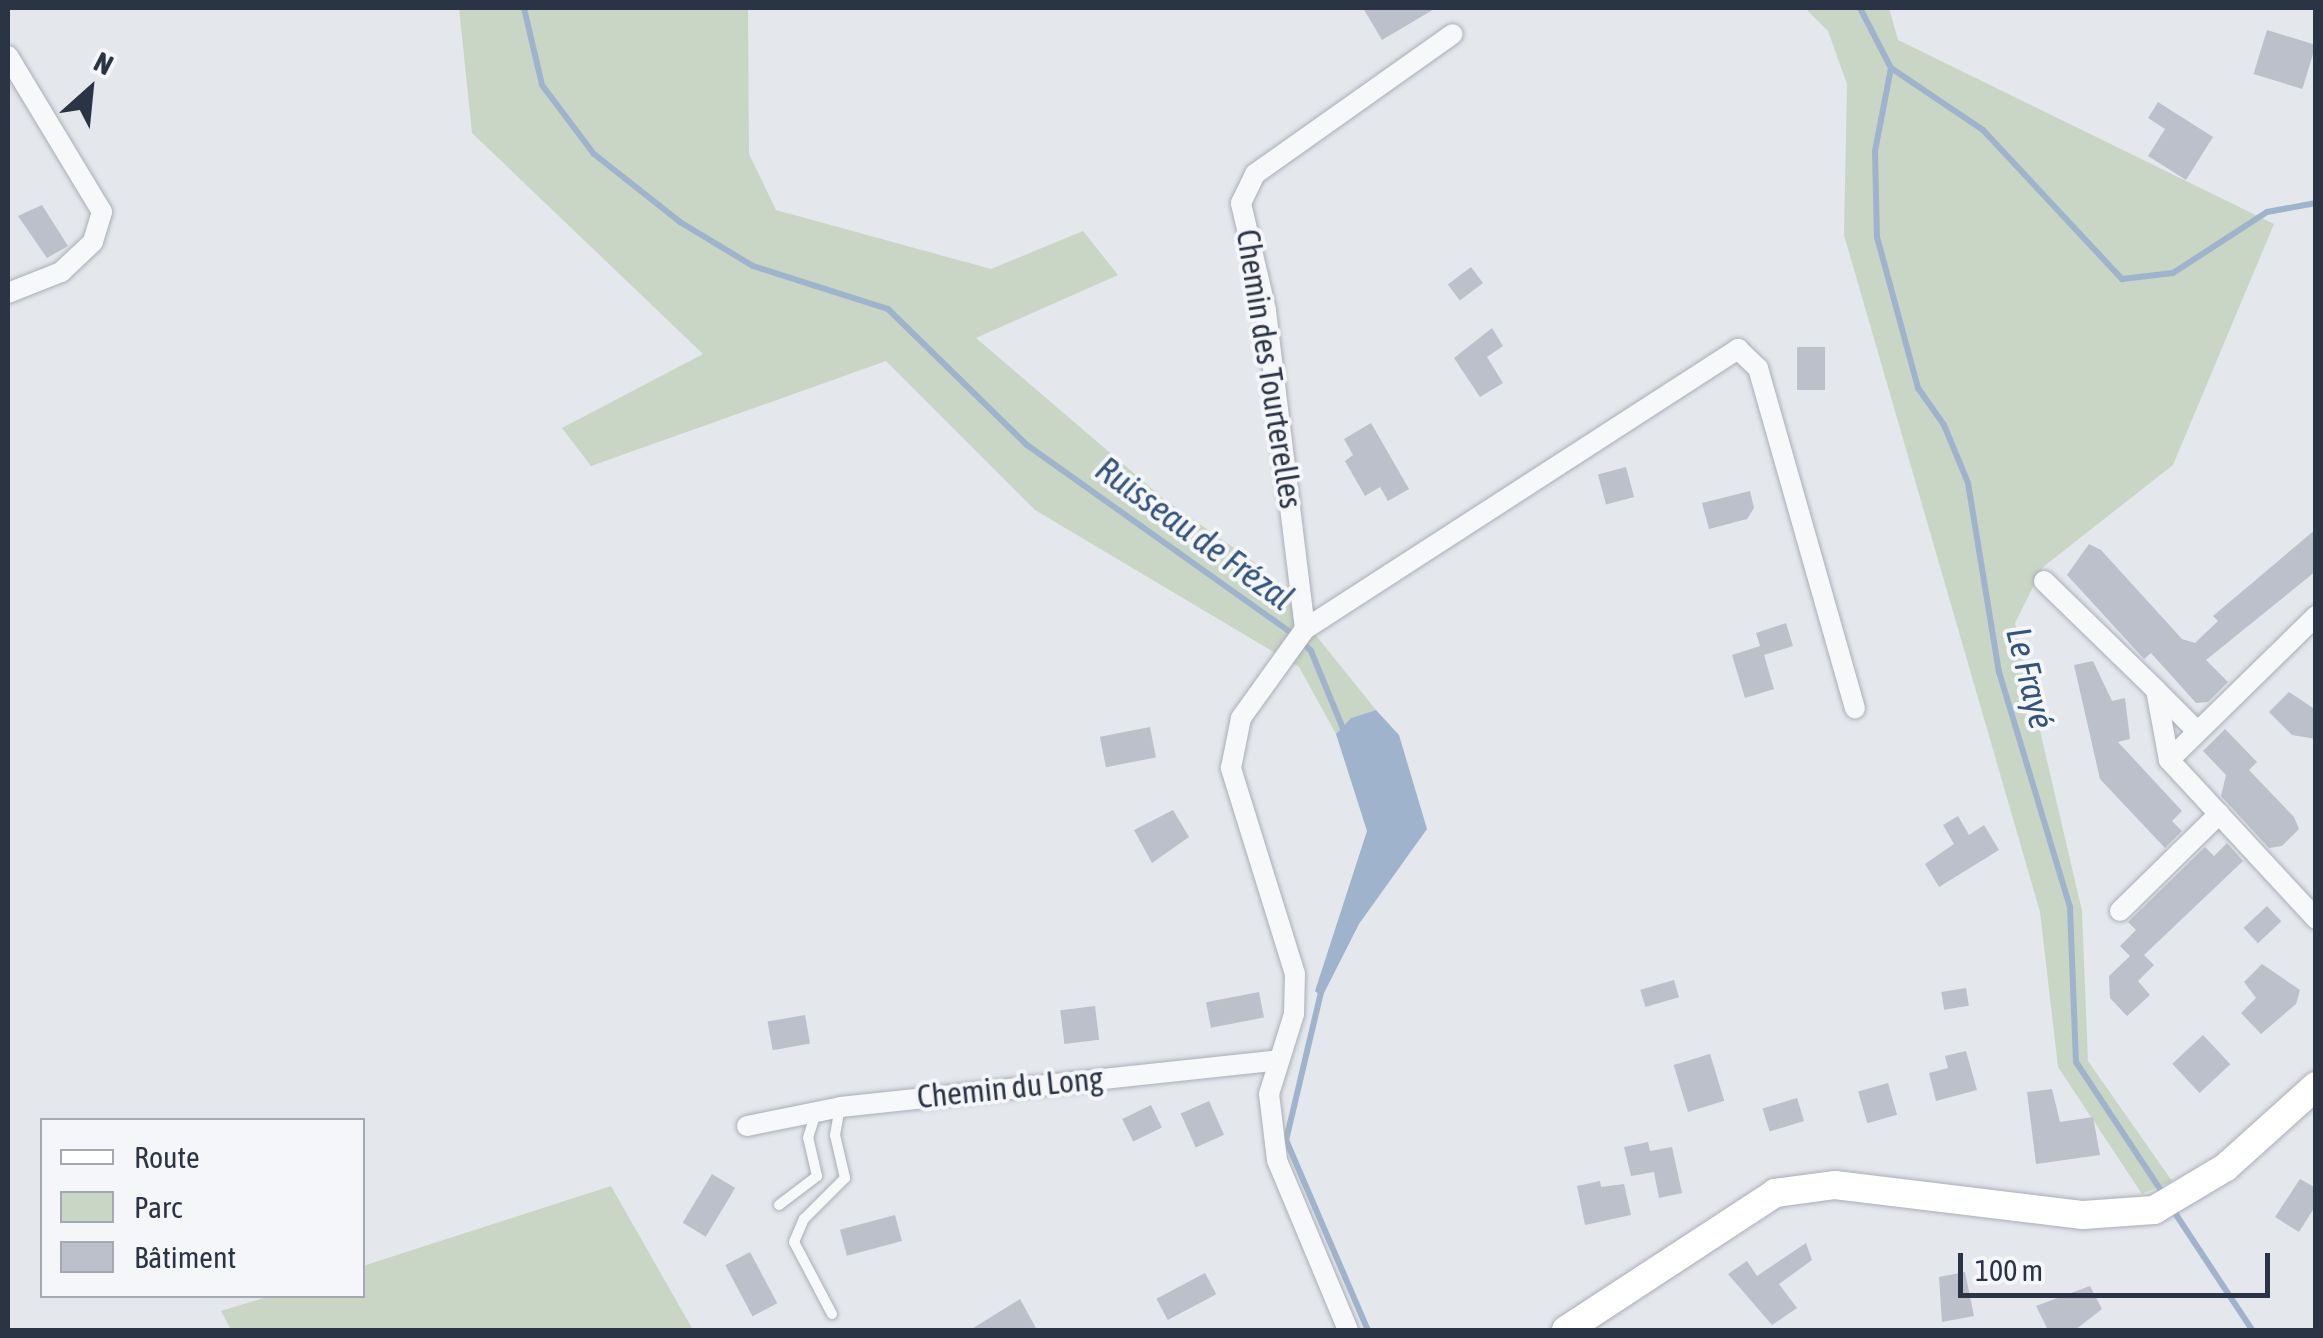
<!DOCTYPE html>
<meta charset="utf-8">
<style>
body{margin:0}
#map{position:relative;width:2323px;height:1338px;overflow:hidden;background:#e4e7ec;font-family:"Asap Condensed",sans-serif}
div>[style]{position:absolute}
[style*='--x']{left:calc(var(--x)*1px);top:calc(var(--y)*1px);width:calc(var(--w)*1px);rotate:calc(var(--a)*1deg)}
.green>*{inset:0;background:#c9d6c5}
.water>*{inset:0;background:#9fb4cc}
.stream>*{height:6px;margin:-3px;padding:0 3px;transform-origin:3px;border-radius:3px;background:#9fb4cc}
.building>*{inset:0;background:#bbc0ca;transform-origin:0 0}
.roads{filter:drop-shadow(0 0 2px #a9aeb7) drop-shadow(0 0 2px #a9aeb7)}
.lane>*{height:10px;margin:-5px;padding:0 5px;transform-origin:5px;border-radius:5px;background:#f7f8fa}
.street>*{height:20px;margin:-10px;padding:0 10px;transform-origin:10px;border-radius:10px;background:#f7f8fa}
.secondary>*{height:28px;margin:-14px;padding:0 14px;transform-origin:14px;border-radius:14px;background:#fff}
span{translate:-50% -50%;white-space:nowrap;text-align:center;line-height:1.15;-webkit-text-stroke:8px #f4f6f9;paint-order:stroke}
.street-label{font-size:32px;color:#2b3445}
.water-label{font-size:35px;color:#34527a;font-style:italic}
.frame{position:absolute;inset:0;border:10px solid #2b3445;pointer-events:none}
.legend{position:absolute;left:40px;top:1118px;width:325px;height:180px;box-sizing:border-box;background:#f4f6f9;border:2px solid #a4a8b1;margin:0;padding:12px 18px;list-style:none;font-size:30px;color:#2b3445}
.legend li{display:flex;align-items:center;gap:20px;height:50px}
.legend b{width:50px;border:2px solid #a4a8b1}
.north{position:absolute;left:40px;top:40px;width:100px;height:100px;-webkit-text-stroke:8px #f4f6f9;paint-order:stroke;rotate:27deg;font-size:28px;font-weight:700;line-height:40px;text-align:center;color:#2b3445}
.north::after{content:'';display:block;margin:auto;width:35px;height:45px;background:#2b3445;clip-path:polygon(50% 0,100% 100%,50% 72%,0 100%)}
.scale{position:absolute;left:1958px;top:1253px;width:312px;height:45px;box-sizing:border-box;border:5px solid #2b3445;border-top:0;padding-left:12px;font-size:30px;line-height:35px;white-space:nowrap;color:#2b3445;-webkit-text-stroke:8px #f4f6f9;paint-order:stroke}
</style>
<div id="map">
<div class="green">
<i style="clip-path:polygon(459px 8px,748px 8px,749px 154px,776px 210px,991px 269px,1083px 231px,1118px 275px,976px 338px,1164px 499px,1261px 567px,1376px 710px,1351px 718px,1336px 734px,1299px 667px,1035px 510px,886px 361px,591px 466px,562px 428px,703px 354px,472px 133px)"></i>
<i style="clip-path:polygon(1805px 8px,1889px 8px,1898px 40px,2274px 224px,2173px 465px,2043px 567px,2015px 623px,2082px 911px,2088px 1061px,2172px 1181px,2142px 1194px,2058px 1067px,2040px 912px,1844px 235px,1847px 84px,1828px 31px)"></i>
<i style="clip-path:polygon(611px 1186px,693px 1330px,231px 1330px,221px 1311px,270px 1296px,362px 1296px,363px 1266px)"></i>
</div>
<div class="water">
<i style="clip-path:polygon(1376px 710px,1399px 735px,1427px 829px,1359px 924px,1322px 997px,1315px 991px,1367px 831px,1336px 734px,1351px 718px)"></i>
</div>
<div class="stream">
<i style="--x:524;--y:8;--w:79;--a:76.8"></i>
<i style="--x:542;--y:85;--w:86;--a:53"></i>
<i style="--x:594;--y:154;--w:110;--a:38.3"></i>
<i style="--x:680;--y:222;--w:85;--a:31.1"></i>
<i style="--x:753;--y:266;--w:142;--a:17.7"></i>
<i style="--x:888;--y:309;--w:194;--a:44.4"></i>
<i style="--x:1027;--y:445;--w:326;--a:35.4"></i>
<i style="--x:1293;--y:634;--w:25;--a:43"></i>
<i style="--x:1311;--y:651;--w:87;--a:67.6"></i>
<i style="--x:1860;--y:8;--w:68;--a:62.7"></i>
<i style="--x:1891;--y:68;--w:85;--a:100.9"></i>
<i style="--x:1875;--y:151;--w:86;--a:88.7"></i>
<i style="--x:1877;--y:237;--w:156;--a:74.8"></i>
<i style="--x:1918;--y:388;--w:45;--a:54.9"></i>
<i style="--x:1944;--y:425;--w:63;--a:67.5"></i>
<i style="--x:1968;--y:483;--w:192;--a:80.7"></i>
<i style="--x:1999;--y:672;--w:245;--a:73.2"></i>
<i style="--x:2070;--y:907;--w:155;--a:87.8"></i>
<i style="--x:2076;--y:1062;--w:159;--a:56.5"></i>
<i style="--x:1891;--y:68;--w:111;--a:34"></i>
<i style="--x:1983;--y:130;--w:204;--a:47"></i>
<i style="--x:2122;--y:279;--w:51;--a:-6.7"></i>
<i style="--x:2173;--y:273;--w:112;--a:-33"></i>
<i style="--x:2267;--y:212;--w:50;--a:-10.4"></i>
<i style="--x:1322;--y:988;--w:156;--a:103.3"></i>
<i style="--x:1286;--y:1140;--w:207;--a:66.7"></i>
<i style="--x:2173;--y:1210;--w:144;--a:56.6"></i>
</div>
<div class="building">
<i style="clip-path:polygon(1363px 8px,1436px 8px,1382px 40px)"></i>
<i style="left:2267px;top:30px;width:51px;height:46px;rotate:17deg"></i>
<i style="clip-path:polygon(2158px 102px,2213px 137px,2186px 180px,2148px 156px,2165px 129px,2148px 118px)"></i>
<i style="clip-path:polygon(42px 205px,68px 246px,47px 258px,18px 216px)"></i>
<i style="left:1471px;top:267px;width:20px;height:29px;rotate:53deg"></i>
<i style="clip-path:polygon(1492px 328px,1503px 346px,1487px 357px,1503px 383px,1480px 397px,1454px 358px)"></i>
<i style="left:1797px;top:347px;width:28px;height:43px"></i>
<i style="clip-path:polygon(1371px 423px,1409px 489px,1388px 501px,1380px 487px,1365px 496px,1345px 461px,1353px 455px,1344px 439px)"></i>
<i style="left:1626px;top:467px;width:31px;height:29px;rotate:75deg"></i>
<i style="clip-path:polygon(1750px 491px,1754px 508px,1747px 519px,1709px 529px,1702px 503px)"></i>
<i style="clip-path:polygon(2316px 529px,2316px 571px,2206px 660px,2228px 682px,2208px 702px,2196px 703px,2151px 653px,2144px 659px,2067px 575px,2089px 544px,2101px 550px,2182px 639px,2195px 643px,2218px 621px,2213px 616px)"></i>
<i style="clip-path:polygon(1786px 623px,1793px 646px,1764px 655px,1774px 689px,1745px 698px,1732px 655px,1760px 646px,1756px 633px)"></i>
<i style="clip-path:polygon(2093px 661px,2112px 701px,2125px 698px,2130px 739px,2118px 742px,2182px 811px,2172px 821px,2182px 831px,2165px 848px,2100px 779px,2074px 665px)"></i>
<i style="clip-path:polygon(2289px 692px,2316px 710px,2316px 739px,2292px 735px,2269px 712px)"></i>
<i style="left:1150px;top:727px;width:31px;height:51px;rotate:79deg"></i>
<i style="clip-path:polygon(2225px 729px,2257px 762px,2249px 770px,2294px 817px,2299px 829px,2282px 846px,2269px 848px,2221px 796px,2226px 775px,2203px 751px)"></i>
<i style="clip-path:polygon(1173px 810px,1189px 837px,1152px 863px,1134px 830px)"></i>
<i style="clip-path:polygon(1958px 816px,1969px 835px,1984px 825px,1999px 850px,1939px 887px,1925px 864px,1954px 844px,1943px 825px)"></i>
<i style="clip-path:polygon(2227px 843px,2243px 861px,2144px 955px,2154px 965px,2138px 981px,2150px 995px,2127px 1016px,2110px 998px,2109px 976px,2130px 956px,2120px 946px,2136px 930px,2128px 922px,2205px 847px,2214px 856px)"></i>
<i style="left:2267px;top:906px;width:21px;height:32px;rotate:47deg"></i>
<i style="clip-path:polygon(2262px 964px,2300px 990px,2296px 1004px,2261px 1034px,2241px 1013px,2256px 998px,2244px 982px)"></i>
<i style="left:1674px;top:980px;width:18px;height:35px;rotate:74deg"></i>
<i style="left:1966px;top:988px;width:18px;height:25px;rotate:81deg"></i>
<i style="left:1259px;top:992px;width:26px;height:54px;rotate:79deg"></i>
<i style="left:1095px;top:1006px;width:34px;height:35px;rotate:83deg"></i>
<i style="left:805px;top:1015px;width:29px;height:38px;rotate:80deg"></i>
<i style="left:2203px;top:1035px;width:40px;height:42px;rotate:47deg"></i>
<i style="clip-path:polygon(1966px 1051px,1977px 1090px,1936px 1101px,1929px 1073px,1948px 1068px,1945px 1056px)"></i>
<i style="left:1710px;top:1054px;width:49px;height:38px;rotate:73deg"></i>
<i style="left:1888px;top:1083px;width:33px;height:31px;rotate:74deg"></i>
<i style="clip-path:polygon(2052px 1089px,2060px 1122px,2093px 1117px,2100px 1155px,2036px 1164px,2027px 1092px)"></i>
<i style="left:1797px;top:1098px;width:24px;height:36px;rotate:73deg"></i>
<i style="left:1209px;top:1101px;width:37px;height:31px;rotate:66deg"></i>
<i style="left:1151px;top:1105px;width:25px;height:32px;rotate:64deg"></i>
<i style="clip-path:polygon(1648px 1142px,1650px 1151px,1672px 1147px,1682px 1193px,1659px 1198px,1654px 1172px,1631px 1176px,1624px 1147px)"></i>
<i style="left:712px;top:1174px;width:27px;height:57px;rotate:31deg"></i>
<i style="clip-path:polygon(2300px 1179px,2316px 1188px,2316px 1205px,2299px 1232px,2275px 1217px)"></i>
<i style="clip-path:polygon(1600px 1181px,1601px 1187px,1624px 1184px,1631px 1215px,1585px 1225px,1577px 1186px)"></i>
<i style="left:895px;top:1215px;width:27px;height:57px;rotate:75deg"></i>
<i style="clip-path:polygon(1806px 1243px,1812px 1260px,1779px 1284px,1797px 1308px,1772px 1325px,1728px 1274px,1747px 1261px,1757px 1276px)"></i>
<i style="left:750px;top:1252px;width:58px;height:28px;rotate:62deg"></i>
<i style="clip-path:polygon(1965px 1272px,1974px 1316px,1942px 1322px,1939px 1277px)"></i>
<i style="left:1205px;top:1273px;width:24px;height:55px;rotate:62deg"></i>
<i style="clip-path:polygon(2090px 1286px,2102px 1309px,2075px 1330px,2048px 1330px,2036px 1306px)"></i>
<i style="clip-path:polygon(1020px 1299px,1037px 1330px,970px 1330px)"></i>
</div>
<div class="roads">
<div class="lane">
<i style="--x:779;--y:1205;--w:48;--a:-37.3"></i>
<i style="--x:817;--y:1176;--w:39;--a:-103"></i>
<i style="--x:808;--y:1138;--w:27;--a:-73"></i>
<i style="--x:832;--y:1314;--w:81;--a:-117.8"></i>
<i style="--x:794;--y:1242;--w:25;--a:-67"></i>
<i style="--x:804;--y:1219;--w:58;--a:-45"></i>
<i style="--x:845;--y:1178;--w:44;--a:-103.1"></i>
<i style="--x:835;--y:1135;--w:27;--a:-80"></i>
</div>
<div class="street">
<i style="--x:8;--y:56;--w:182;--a:58.9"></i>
<i style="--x:102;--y:212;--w:31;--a:107"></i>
<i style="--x:93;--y:242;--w:44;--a:136.8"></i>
<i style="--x:61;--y:272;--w:57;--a:158.4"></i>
<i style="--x:2044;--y:581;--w:156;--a:44.2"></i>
<i style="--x:2156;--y:690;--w:71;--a:79.5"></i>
<i style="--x:2169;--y:760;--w:217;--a:47.2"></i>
<i style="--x:1305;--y:629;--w:321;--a:-97"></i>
<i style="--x:1266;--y:310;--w:110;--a:-103.2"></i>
<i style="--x:1241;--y:203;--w:32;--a:-64"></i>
<i style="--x:1255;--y:174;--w:242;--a:-35.3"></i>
<i style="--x:2156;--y:690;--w:59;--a:45"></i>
<i style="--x:2169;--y:760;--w:206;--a:-44.4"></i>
<i style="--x:2120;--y:911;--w:139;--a:-44.4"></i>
<i style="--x:747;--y:1126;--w:96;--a:-11.4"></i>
<i style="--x:841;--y:1107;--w:435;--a:-6.1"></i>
<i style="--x:1348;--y:1330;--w:184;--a:-112.7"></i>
<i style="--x:1277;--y:1160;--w:66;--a:-96.9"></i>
<i style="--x:1269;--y:1094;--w:84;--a:-72.6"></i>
<i style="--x:1294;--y:1014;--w:40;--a:-88.6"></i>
<i style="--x:1295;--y:974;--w:216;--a:-107.3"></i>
<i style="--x:1231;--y:768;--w:51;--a:-78.7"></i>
<i style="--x:1241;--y:718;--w:110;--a:-54.3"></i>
<i style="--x:1305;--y:629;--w:516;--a:-32.89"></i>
<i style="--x:1738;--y:349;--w:28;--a:44"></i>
<i style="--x:1758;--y:368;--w:354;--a:74.1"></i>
</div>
<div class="secondary">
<i style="--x:1566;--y:1330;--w:250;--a:-33.2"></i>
<i style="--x:1775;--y:1193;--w:61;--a:-7.6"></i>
<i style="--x:1835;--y:1185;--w:250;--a:6.9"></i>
<i style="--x:2083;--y:1215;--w:71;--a:-4"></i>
<i style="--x:2154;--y:1210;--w:84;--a:-30.8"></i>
<i style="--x:2226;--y:1167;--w:121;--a:-42"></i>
</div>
</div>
<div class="street-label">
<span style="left:1269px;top:369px;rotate:81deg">Chemin des Tourterelles</span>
<span style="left:1010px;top:1088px;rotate:-6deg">Chemin du Long</span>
</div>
<div class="water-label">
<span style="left:1195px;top:533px;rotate:36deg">Ruisseau de Frézal</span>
<span style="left:2031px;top:678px;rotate:76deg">Le Frayé</span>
</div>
<div class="frame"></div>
<ul class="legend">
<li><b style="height:12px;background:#fff"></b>Route</li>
<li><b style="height:28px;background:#c9d6c5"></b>Parc</li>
<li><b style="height:28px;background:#bbc0ca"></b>Bâtiment</li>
</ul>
<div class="north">N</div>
<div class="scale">100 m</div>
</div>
